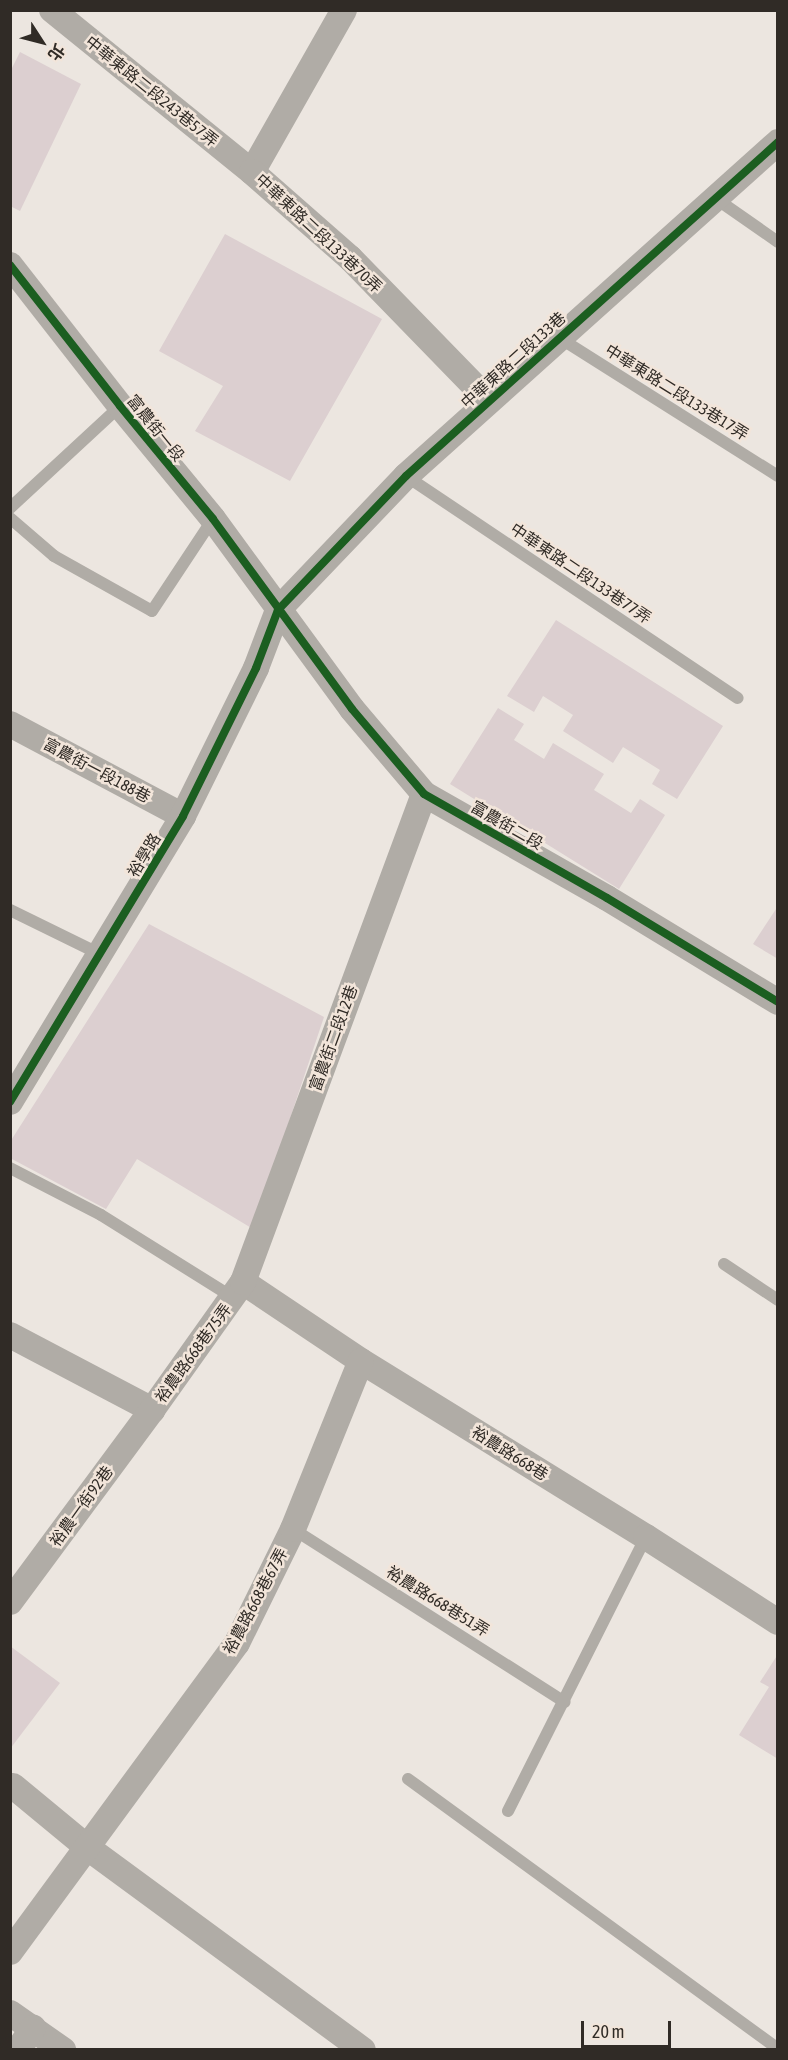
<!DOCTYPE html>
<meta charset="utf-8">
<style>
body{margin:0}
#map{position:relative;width:788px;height:2060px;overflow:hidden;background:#ece6e0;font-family:"Asap Condensed","Noto Sans TC",sans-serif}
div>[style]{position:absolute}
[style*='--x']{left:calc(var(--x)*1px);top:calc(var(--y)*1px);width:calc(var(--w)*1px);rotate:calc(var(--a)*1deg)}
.building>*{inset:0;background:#dccfd0}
.service>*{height:12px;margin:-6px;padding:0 6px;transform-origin:6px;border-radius:6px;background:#b0aca6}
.minor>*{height:26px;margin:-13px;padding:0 13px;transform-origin:13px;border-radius:13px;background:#b0aca6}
.cycleway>*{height:8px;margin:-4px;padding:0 4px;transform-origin:4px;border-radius:4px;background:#1b5e20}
span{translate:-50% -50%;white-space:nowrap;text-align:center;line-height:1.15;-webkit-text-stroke:5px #f2e5da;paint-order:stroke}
.street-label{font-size:16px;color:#302b26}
.frame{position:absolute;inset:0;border:12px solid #302b26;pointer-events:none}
.north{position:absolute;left:12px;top:12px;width:60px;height:60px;-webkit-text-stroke:4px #f2e5da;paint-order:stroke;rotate:126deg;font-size:16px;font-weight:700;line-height:24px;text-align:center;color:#302b26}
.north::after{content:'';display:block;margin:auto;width:21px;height:27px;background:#302b26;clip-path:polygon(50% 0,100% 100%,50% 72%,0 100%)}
.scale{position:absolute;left:581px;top:2021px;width:90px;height:27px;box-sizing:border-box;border:3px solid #302b26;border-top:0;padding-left:8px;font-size:18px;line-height:21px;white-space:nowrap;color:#302b26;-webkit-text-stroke:4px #f2e5da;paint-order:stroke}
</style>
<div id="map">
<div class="building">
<i style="clip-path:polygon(20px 52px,81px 84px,20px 211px,10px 206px,10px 72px)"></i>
<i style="clip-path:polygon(225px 234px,382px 319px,290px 481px,195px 431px,223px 386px,159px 351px)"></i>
<i style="clip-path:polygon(556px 620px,723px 726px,677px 799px,652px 784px,660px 770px,623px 747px,613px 763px,563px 731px,573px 715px,543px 696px,534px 712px,507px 696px)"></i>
<i style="clip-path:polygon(498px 708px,524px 724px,514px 740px,544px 759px,553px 743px,604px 774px,594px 790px,631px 813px,640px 799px,665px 815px,619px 889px,450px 784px)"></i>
<i style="clip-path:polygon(778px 906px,778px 959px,753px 944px)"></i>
<i style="clip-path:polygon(149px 924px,324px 1017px,253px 1229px,137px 1159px,106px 1209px,10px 1158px,10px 1142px)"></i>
<i style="clip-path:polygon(10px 1646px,60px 1683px,10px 1749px)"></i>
<i style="clip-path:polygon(778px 1654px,778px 1759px,739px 1735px,769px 1687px,760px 1682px)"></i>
</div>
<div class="service">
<i style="--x:715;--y:198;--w:77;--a:34.9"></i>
<i style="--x:558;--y:337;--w:260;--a:32.3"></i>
<i style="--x:406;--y:476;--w:399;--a:33.8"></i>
<i style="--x:10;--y:508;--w:150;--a:-42.8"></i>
<i style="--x:10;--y:518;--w:58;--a:40.8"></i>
<i style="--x:54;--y:556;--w:112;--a:29.3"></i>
<i style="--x:152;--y:611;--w:110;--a:-56.5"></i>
<i style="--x:10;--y:910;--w:100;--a:26.1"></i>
<i style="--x:10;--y:1168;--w:102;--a:27.3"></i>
<i style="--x:101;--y:1215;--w:155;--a:32"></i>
<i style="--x:724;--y:1264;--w:65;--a:33.7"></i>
<i style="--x:293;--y:1529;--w:322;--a:32.5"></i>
<i style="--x:408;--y:1779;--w:458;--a:36.1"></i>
<i style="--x:508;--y:1811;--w:307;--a:-63.3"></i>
</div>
<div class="minor">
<i style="--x:52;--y:10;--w:257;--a:39"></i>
<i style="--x:344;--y:10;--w:186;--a:119.6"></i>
<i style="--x:252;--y:172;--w:130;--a:41.3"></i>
<i style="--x:350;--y:258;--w:199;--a:45.8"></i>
<i style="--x:10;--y:265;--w:179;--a:52"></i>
<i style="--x:120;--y:406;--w:146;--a:50.5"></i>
<i style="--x:213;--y:519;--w:235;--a:53.8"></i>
<i style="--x:352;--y:709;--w:111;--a:49.7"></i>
<i style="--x:424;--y:794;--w:210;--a:29.6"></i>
<i style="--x:607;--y:898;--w:200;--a:31.3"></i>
<i style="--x:10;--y:724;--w:196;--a:28"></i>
<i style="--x:10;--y:1102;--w:334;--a:-58.8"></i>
<i style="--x:183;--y:816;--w:165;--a:-63.7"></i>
<i style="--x:256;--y:668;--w:62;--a:-69.2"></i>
<i style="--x:278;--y:610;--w:185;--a:-46.3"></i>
<i style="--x:406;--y:476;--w:500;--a:-41.9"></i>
<i style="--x:243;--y:1282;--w:142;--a:33.8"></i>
<i style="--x:361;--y:1361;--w:335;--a:31.7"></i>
<i style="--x:646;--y:1537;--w:157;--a:32.8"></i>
<i style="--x:10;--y:1335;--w:161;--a:27.8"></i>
<i style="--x:152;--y:1410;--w:157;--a:-54.6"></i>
<i style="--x:243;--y:1282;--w:520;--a:-69.65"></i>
<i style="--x:10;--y:1602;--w:239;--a:-53.5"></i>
<i style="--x:13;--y:1786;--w:97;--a:39.6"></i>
<i style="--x:88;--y:1848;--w:341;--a:36.3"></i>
<i style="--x:10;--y:1952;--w:383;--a:-53.7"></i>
<i style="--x:237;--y:1643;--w:127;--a:-63.8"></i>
<i style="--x:293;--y:1529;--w:181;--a:-68"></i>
<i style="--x:10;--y:2013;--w:65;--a:34.9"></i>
<i style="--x:18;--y:2050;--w:27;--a:-56"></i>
</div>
<div class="cycleway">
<i style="--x:10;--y:265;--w:179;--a:52"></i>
<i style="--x:120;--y:406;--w:146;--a:50.5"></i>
<i style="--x:213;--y:519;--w:235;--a:53.8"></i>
<i style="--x:352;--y:709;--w:111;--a:49.7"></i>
<i style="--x:424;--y:794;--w:210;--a:29.6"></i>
<i style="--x:607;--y:898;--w:200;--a:31.3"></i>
<i style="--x:10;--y:1102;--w:334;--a:-58.8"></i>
<i style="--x:183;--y:816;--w:165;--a:-63.7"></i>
<i style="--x:256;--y:668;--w:62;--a:-69.2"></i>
<i style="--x:278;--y:610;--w:185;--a:-46.3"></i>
<i style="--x:406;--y:476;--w:500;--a:-41.9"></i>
</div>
<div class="street-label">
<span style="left:152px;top:91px;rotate:39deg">中華東路二段243巷57弄</span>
<span style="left:319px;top:233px;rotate:43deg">中華東路二段133巷70弄</span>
<span style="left:513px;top:360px;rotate:-42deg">中華東路二段133巷</span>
<span style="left:677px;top:392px;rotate:32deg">中華東路二段133巷17弄</span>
<span style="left:156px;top:428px;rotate:51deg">富農街一段</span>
<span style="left:581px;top:573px;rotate:34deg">中華東路二段133巷77弄</span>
<span style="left:97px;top:770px;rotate:28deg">富農街一段188巷</span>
<span style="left:507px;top:825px;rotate:30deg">富農街二段</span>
<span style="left:144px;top:855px;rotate:-59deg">裕學路</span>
<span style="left:333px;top:1038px;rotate:-70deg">富農街二段12巷</span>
<span style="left:193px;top:1353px;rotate:-54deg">裕農路668巷75弄</span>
<span style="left:510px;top:1453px;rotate:32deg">裕農路668巷</span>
<span style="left:81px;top:1506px;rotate:-54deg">裕農一街92巷</span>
<span style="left:255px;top:1601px;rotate:-62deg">裕農路668巷67弄</span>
<span style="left:438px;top:1601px;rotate:32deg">裕農路668巷51弄</span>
</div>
<div class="frame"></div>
<div class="north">北</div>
<div class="scale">20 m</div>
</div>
